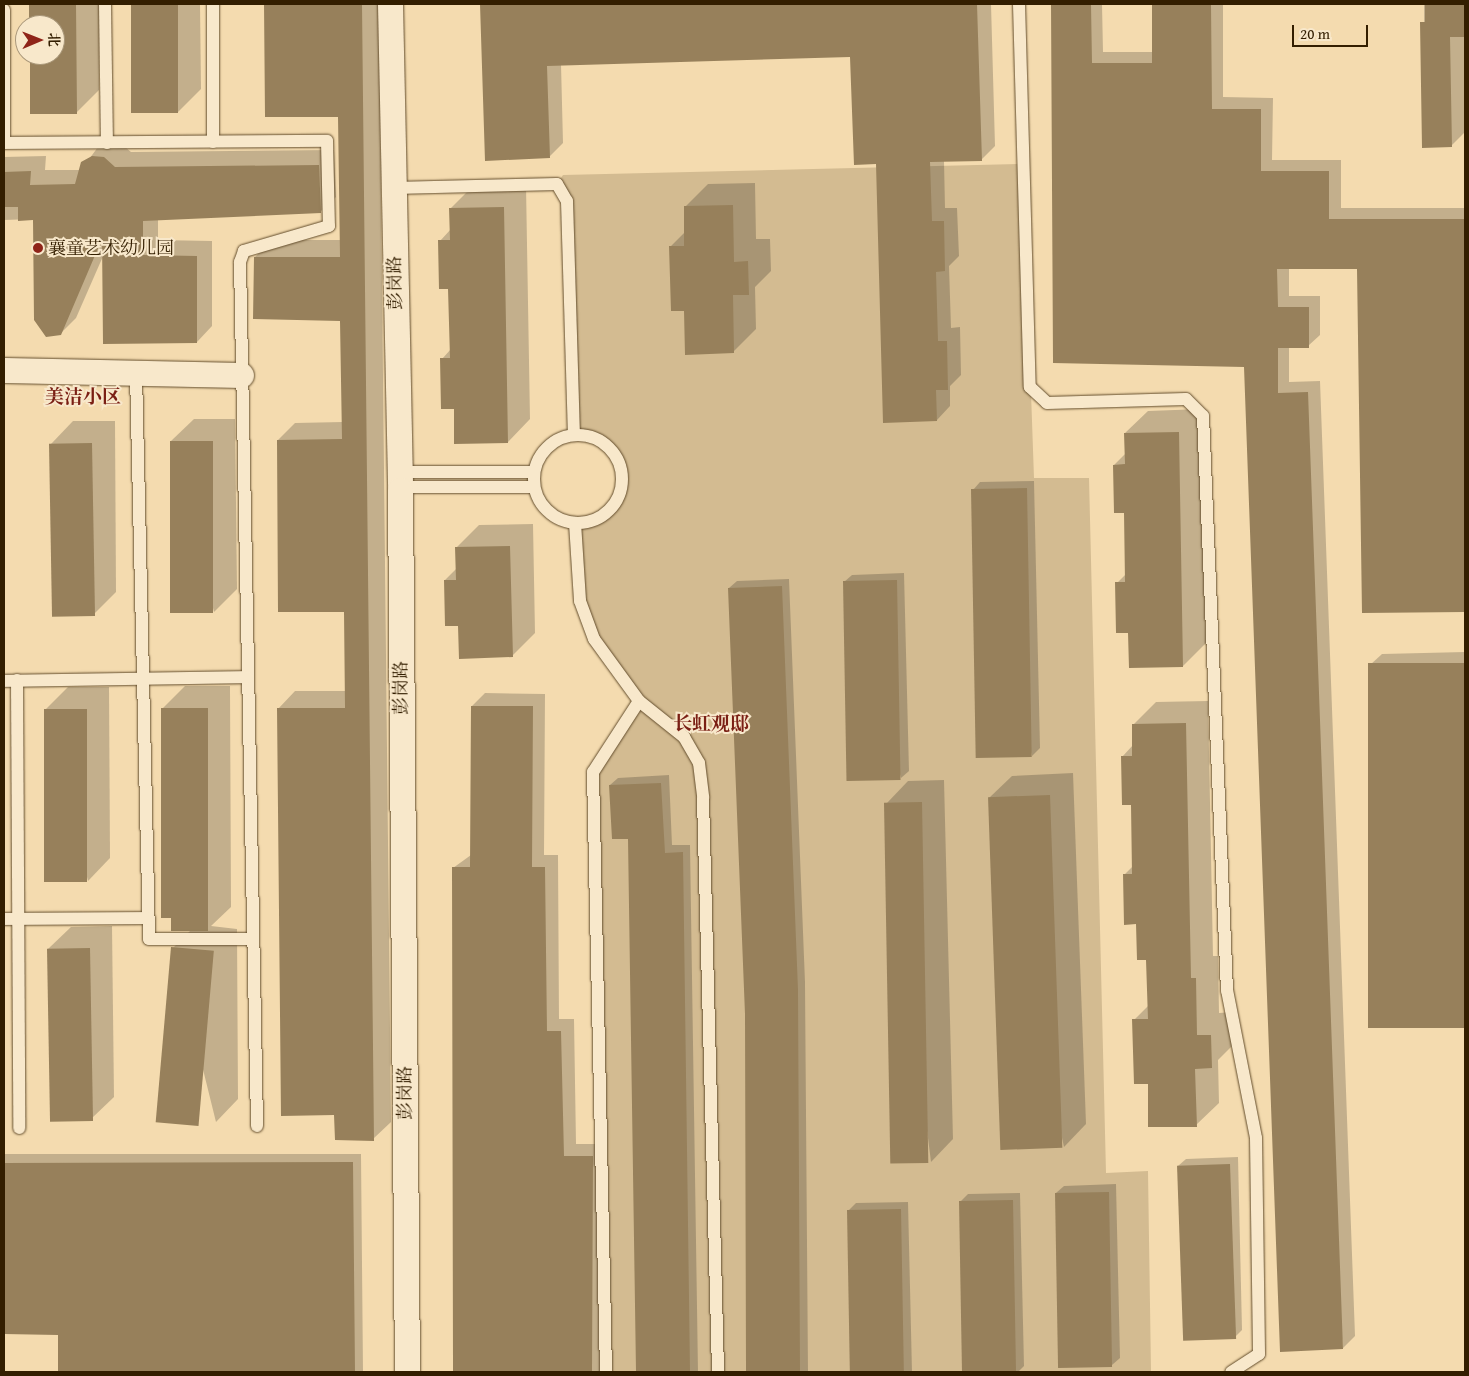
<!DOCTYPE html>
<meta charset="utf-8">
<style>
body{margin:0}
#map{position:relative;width:1469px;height:1376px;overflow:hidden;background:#f4dbaf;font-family:"Gentium Book Plus","Noto Serif SC",serif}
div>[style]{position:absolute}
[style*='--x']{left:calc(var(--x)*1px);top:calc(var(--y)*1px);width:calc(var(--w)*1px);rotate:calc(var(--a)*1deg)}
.green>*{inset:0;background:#d3bb91}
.shadow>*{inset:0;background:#0003}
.building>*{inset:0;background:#97805b;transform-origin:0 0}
.roads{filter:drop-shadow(0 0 1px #634d2c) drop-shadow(0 0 1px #634d2c)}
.lane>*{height:12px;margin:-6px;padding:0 6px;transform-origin:6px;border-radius:6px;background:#f8e8cb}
.lane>.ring{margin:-6px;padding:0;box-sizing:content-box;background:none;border:12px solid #f8e8cb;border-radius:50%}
.street>*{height:25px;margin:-12.5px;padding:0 12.5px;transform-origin:12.5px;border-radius:12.5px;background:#f8e8cb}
.dots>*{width:14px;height:14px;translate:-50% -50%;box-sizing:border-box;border:2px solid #f8e8cb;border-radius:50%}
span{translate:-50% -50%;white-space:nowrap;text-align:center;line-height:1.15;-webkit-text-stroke:4px #f8e8cb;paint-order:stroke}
.poi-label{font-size:18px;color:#331e00}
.left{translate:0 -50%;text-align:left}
.street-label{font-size:18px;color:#331e00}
.neighbourhood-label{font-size:19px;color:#7a1f14;font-weight:700}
.frame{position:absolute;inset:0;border:5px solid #331e00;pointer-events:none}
.north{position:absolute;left:15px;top:15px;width:50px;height:50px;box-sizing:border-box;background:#f8e8cb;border:1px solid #a9977a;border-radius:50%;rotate:89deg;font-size:14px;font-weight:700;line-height:20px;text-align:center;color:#331e00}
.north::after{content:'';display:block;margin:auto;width:18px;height:22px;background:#8f2418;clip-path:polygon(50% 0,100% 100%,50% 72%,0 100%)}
.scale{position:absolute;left:1292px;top:25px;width:76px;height:22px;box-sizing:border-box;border:2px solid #331e00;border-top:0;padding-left:6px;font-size:15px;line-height:18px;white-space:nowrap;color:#331e00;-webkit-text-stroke:4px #f8e8cb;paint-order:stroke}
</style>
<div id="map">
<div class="green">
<i style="clip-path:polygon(1023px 164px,1034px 478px,1089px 478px,1106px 1173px,1148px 1171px,1151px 1372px,606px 1372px,593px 772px,639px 701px,610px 666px,580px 601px,575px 523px,602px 516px,613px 506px,622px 479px,619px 464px,602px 442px,574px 435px,567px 201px,557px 184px,563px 175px)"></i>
</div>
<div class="shadow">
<i style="clip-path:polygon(31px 4px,99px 4px,99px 90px,76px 113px,31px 55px,55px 55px,55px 25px,31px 25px)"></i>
<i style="clip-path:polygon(132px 4px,200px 4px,201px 89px,178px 112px,133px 112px)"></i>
<i style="clip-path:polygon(266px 4px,379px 4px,391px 1122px,373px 1139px,335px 1114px,278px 709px,295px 691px,346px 691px,345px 610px,278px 440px,295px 423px,343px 422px,342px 320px,255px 257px,272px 240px,341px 240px,339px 116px,266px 116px)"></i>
<i style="clip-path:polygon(481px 4px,991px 4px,995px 146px,982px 159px,944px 161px,945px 208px,957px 208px,959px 256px,949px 266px,951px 328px,960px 327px,961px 375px,950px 386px,950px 406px,937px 420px,852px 55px,561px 64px,563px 143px,549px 157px,486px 159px)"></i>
<i style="clip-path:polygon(1052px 4px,1102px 4px,1103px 52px,1153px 52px,1153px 4px,1223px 4px,1223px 97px,1273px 98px,1272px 160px,1341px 160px,1341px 208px,1465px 208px,1465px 611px,1364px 612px,1358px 267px,1289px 268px,1289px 296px,1320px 296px,1320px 335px,1308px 346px,1289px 346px,1289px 382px,1320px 381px,1355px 1336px,1343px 1348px,1246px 366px,1054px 361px)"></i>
<i style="clip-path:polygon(1424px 4px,1465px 4px,1465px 132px,1451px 146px,1424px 147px)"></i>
<i style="clip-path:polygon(119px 142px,131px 152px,334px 150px,336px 197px,320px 212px,158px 219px,158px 240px,212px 241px,212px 326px,197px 342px,104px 254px,76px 318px,60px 334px,34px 219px,4px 220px,4px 157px,46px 156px,45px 170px,81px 170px,98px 147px)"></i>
<i style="clip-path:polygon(755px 183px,756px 239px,770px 239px,771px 271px,755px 287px,756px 329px,733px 352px,685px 310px,670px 247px,685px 232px,685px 207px,708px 184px)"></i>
<i style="clip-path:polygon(526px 185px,530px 419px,508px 442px,455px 407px,442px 359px,451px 349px,450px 288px,440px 241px,451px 229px,450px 209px,473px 186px)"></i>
<i style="clip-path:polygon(1201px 409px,1206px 643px,1183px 666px,1130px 632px,1117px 583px,1126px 574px,1125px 512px,1114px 465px,1126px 453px,1125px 433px,1148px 411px)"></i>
<i style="clip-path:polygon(194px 419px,235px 419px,237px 589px,214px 612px,171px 441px)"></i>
<i style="clip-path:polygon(73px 421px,115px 421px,116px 592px,94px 614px,51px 444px)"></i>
<i style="clip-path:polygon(1034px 481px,1040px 748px,1032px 756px,973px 490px,980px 482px)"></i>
<i style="clip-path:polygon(533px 524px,535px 633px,512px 656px,459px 624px,445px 580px,457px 568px,456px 548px,479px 525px)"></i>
<i style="clip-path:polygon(904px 573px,909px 771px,901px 778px,844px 582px,852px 575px)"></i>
<i style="clip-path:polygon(789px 579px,805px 982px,808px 1372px,748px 1372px,746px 1014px,729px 588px,737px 581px)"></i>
<i style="clip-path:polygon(1465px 652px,1465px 1027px,1379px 1027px,1370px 665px,1382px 654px)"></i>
<i style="clip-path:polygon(185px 686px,230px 686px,231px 907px,211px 926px,237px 929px,238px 1099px,216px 1122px,173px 948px,191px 930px,162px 709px)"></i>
<i style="clip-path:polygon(68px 687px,109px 687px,110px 858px,88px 881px,45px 710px)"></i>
<i style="clip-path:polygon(485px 693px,545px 694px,544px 855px,558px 855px,559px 1019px,574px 1019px,576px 1144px,605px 1144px,605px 1372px,455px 1372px,453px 868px,471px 855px,472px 706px)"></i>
<i style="clip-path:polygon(1208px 701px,1213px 956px,1218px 956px,1219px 1013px,1233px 1012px,1234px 1044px,1218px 1060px,1219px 1103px,1196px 1125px,1149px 1083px,1134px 1020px,1149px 1005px,1147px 958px,1124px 875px,1133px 866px,1132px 804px,1122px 757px,1133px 745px,1133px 725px,1156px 702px)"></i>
<i style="clip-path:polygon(1073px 773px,1086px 1124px,1064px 1147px,989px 798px,1012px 776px)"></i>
<i style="clip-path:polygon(669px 775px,672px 845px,690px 845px,698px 1372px,638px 1372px,629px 837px,610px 785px,618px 778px)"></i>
<i style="clip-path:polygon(944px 780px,953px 1139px,931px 1162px,886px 804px,908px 781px)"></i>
<i style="clip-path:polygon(112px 926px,114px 1097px,91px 1119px,48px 949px,71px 927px)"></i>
<i style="clip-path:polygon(4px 1154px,361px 1154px,363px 1372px,60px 1372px,60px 1333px,4px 1333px)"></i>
<i style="clip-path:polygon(1238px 1157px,1242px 1330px,1234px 1338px,1178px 1166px,1186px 1159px)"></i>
<i style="clip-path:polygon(1116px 1184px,1120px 1358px,1112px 1365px,1056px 1193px,1064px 1186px)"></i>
<i style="clip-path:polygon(1020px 1193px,1024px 1366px,1018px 1372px,964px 1372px,960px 1202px,968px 1194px)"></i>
<i style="clip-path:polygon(908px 1202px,912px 1372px,852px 1372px,848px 1211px,856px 1203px)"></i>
</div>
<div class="building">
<i style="clip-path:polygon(29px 4px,76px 4px,77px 114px,30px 114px,30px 55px,55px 55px,55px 25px,29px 25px)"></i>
<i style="left:131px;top:4px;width:47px;height:109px"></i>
<i style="clip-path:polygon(264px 4px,362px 4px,374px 1141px,335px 1140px,334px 1115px,281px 1116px,277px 708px,345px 708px,344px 612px,278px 612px,277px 440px,342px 439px,340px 321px,253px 319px,254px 257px,340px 257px,338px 117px,265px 117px)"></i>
<i style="clip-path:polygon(480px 4px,977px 4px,982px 161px,930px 162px,932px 221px,944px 221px,945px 271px,936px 272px,938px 341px,947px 341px,948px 390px,936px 390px,937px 421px,883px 423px,876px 164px,854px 165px,850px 57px,547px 66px,550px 158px,485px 161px)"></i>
<i style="clip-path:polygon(1051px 4px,1091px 4px,1092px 63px,1152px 63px,1152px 4px,1211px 4px,1212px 109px,1261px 109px,1261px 171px,1329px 171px,1329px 219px,1465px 219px,1465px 612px,1362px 613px,1357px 269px,1277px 269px,1278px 307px,1309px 307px,1309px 348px,1278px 348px,1278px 393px,1308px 392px,1343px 1349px,1280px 1352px,1244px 367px,1053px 363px)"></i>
<i style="clip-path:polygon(1425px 4px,1465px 4px,1465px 37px,1450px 37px,1452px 147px,1422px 148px,1420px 22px,1425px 22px)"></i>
<i style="clip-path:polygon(92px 156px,104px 157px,115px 167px,319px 165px,321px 213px,143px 221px,143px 255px,197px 256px,197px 343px,103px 344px,102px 239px,61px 335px,46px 337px,34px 320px,33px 220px,18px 221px,18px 207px,4px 207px,4px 172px,31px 171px,30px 185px,75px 184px,81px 162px)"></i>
<i style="clip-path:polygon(733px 205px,734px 262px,748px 261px,749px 295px,733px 295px,734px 353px,685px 355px,684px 311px,671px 311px,669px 246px,684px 246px,684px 206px)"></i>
<i style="clip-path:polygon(504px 207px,508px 443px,454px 444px,454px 409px,441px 409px,440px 358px,450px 358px,448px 289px,439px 289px,438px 240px,450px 240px,449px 208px)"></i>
<i style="clip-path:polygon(1179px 432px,1183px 667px,1129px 668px,1128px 633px,1116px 633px,1115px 582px,1125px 582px,1124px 513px,1114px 513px,1113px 465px,1125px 464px,1124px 433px)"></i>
<i style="left:170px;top:441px;width:43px;height:172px"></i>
<i style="left:92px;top:443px;width:173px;height:43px;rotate:89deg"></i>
<i style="left:1027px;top:488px;width:269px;height:56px;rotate:89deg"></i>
<i style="clip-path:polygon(510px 546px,513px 657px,459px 659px,458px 626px,445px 626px,444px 580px,456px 580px,455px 547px)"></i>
<i style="left:897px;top:580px;width:200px;height:54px;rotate:89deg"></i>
<i style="clip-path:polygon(782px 586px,798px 990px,800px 1372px,746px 1372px,745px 1014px,728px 588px)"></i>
<i style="left:1465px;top:663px;width:365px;height:97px;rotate:90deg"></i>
<i style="clip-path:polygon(471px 706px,533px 706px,532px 867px,545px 867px,547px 1031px,561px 1031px,564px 1156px,593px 1156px,592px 1372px,453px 1372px,452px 867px,470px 867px)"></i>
<i style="clip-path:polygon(161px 708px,208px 708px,208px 931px,171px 931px,171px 918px,161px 918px)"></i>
<i style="left:87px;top:709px;width:173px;height:43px;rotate:90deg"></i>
<i style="clip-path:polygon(1186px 723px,1191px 978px,1196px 978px,1197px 1035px,1211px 1035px,1212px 1068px,1195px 1069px,1197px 1127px,1148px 1127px,1148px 1084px,1134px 1084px,1132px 1019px,1148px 1019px,1146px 960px,1137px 960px,1136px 924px,1124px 925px,1123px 874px,1132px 874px,1131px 805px,1122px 805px,1121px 756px,1132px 756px,1132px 724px)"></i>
<i style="clip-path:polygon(661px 783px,665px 853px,683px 852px,690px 1372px,636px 1372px,628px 839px,612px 839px,609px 785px)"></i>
<i style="left:1050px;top:795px;width:353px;height:62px;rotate:88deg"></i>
<i style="left:922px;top:802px;width:361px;height:38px;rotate:89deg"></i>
<i style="left:171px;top:947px;width:43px;height:176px;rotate:5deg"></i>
<i style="left:90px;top:948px;width:173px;height:43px;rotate:89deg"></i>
<i style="clip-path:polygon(353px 1162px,355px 1372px,58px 1372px,58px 1335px,4px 1334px,4px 1163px)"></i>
<i style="left:1230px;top:1164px;width:175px;height:53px;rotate:88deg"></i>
<i style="left:1109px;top:1192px;width:175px;height:54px;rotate:89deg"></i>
<i style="left:1013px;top:1200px;width:172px;height:54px;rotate:89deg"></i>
<i style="left:901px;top:1209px;width:163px;height:54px;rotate:89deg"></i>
</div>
<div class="roads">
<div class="lane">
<i style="--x:105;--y:4;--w:139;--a:89.2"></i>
<i style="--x:1019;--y:4;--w:383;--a:88.4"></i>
<i style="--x:1030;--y:387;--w:23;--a:43"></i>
<i style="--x:1047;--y:403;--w:139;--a:-1.6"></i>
<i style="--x:1186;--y:399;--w:24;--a:45"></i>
<i style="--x:1203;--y:416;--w:575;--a:87.61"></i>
<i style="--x:1227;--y:990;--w:151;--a:78.9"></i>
<i style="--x:1256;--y:1138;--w:216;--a:89.2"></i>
<i style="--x:1259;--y:1354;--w:33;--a:147"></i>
<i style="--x:4;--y:10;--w:133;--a:90"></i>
<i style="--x:213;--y:142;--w:138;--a:-90"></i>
<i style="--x:4;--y:143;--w:323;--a:-0.4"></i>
<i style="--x:327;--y:141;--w:85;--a:88.7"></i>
<i style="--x:329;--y:226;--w:89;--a:163.6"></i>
<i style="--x:244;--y:251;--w:12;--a:110"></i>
<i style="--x:240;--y:262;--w:864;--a:88.87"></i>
<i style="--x:394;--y:188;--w:163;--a:-1.4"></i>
<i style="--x:557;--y:184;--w:20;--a:60"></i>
<i style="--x:567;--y:201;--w:234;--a:88.3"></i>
<i style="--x:136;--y:373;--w:566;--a:88.68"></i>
<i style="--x:149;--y:939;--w:104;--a:0"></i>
<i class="ring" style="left:534px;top:435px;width:76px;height:76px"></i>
<i style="--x:399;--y:472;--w:135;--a:0"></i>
<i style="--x:400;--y:487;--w:134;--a:0"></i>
<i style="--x:575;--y:523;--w:78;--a:86.3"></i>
<i style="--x:580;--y:601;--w:40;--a:69.8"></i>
<i style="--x:594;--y:639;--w:77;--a:54"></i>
<i style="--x:639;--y:701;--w:85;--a:122.9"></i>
<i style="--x:593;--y:772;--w:600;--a:88.76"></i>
<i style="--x:17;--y:680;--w:448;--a:89.7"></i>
<i style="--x:4;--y:681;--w:243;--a:-0.9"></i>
<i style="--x:639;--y:701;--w:58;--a:38.7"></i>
<i style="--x:684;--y:737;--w:30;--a:60"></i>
<i style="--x:699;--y:763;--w:35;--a:83"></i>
<i style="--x:703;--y:798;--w:574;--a:88.5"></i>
<i style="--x:4;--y:919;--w:144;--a:-0.4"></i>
</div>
<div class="street">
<i style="--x:390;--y:4;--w:486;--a:88.8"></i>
<i style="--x:400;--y:490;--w:882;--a:89.55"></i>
<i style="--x:4;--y:370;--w:237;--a:1.2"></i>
</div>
</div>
<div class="dots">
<i style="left:38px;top:248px;background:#8f2418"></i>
</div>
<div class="poi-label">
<span class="left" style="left:48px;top:248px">襄童艺术幼儿园</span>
</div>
<div class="street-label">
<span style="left:395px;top:283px;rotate:-91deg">彭岗路</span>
<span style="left:401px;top:688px;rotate:-90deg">彭岗路</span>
<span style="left:405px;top:1093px;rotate:-90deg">彭岗路</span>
</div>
<div class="neighbourhood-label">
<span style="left:83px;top:397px">美洁小区</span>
<span style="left:711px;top:724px">长虹观邸</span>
</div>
<div class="frame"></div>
<div class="north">北</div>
<div class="scale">20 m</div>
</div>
